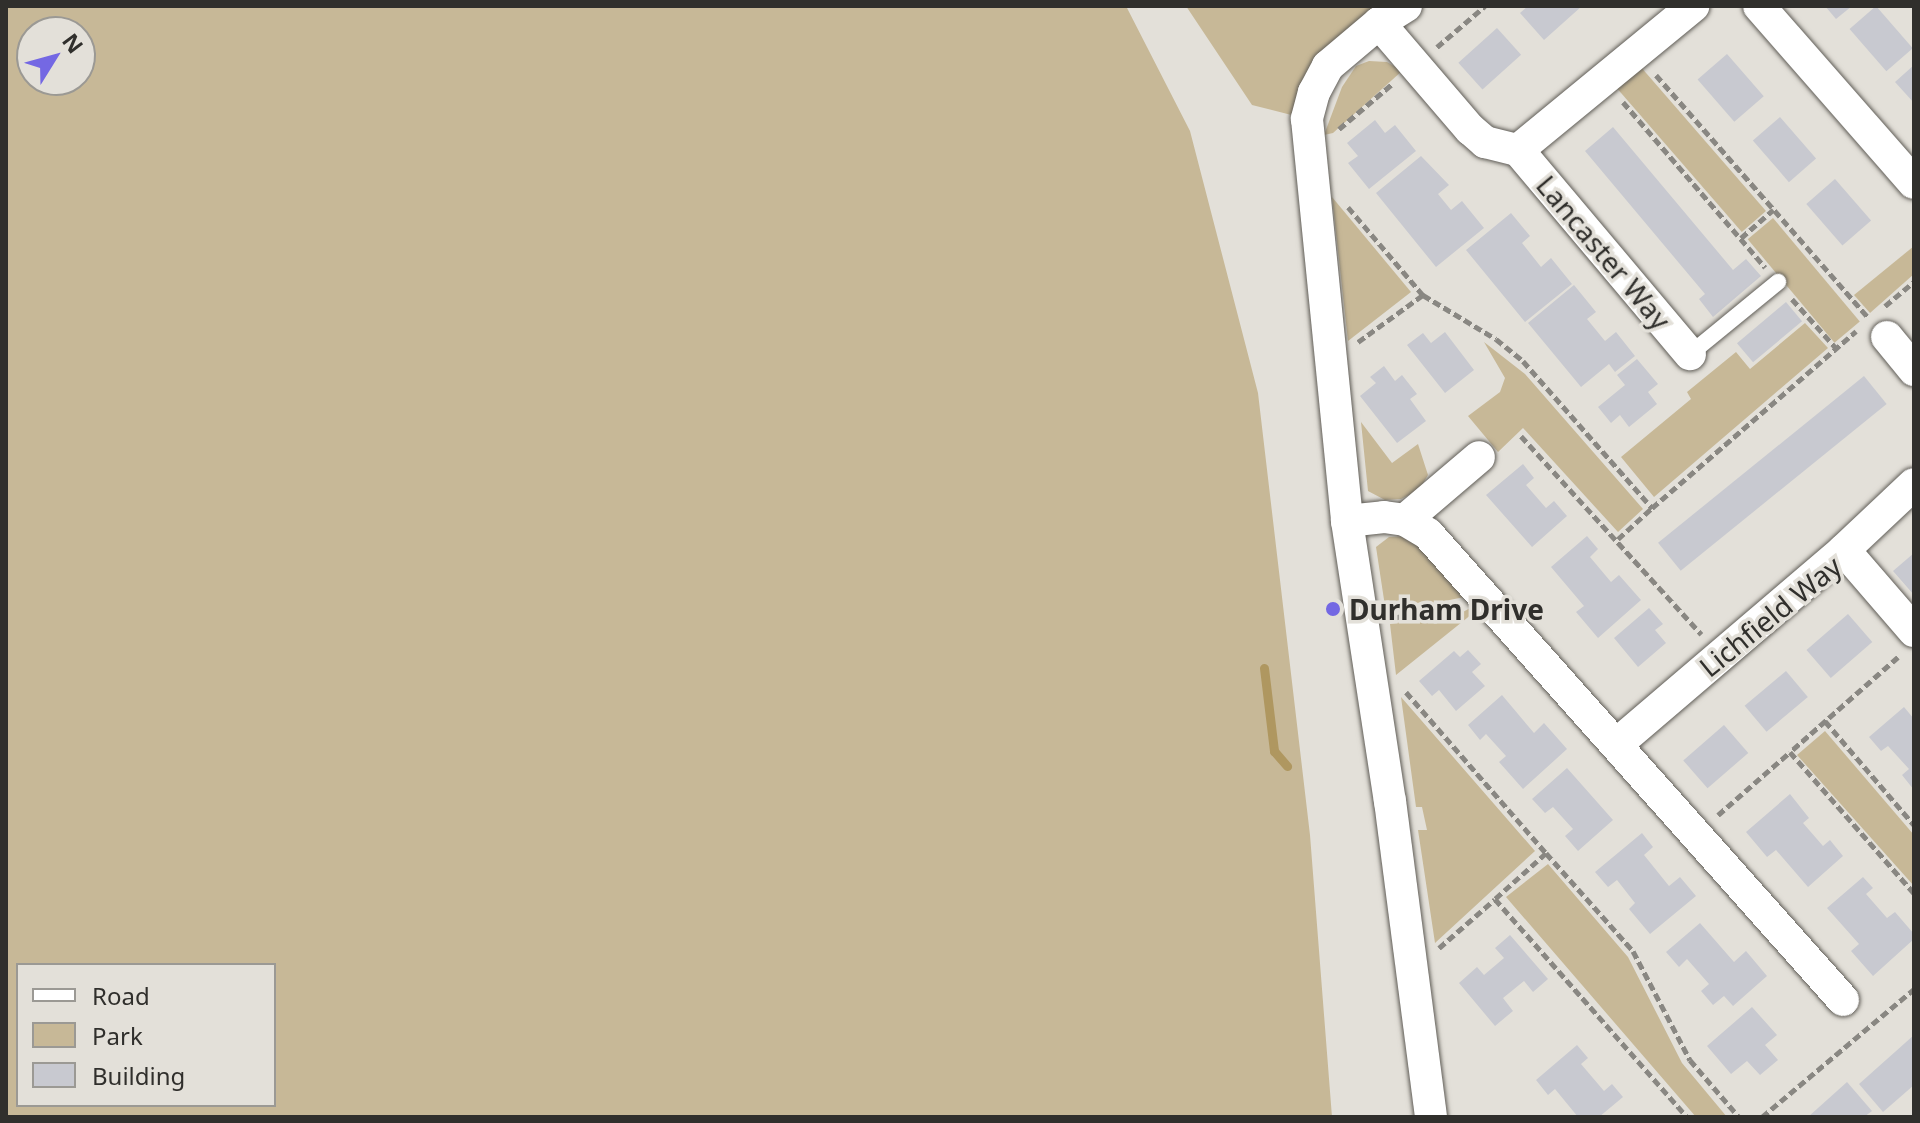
<!DOCTYPE html>
<style>
body{margin:0}
#map{position:relative;width:1920px;height:1123px;overflow:hidden;background:#e3e0d9;font-family:"Noto Sans",sans-serif}
div>[style]{position:absolute}
[style*='--x']{left:calc(var(--x)*1px);top:calc(var(--y)*1px);width:calc(var(--w)*1px);rotate:calc(var(--a)*1deg)}
.green>*{inset:0;background:#c7b897;transform-origin:0 0}
.stream>*{height:9px;margin:-4.5px;padding:0 4.5px;transform-origin:4.5px;border-radius:4.5px;background:#af9760}
.building>*{inset:0;background:#c8c9d0;transform-origin:0 0}
.path>*{height:5px;margin-top:-2.5px;transform-origin:0;background:repeating-linear-gradient(90deg,#898782 0 8px,transparent 0 12px)}
.roads{filter:drop-shadow(0 0 2px #605d57) drop-shadow(0 0 2px #605d57)}
.service>*{height:16px;margin:-8px;padding:0 8px;transform-origin:8px;border-radius:8px;background:#fff}
.minor>*{height:32px;margin:-16px;padding:0 16px;transform-origin:16px;border-radius:16px;background:#fff}
.dots>*{width:22px;height:22px;translate:-50% -50%;box-sizing:border-box;border:4px solid #e3e0d9;border-radius:50%}
span{translate:-50% -50%;white-space:nowrap;text-align:center;line-height:1.15;-webkit-text-stroke:7px #e3e0d9;paint-order:stroke}
.street-label{font-size:28px;color:#302f2c}
.poi-label{font-size:28px;color:#302f2c;font-weight:700}
.left{translate:0 -50%;text-align:left}
.frame{position:absolute;inset:0;border:8px solid #302f2c;pointer-events:none}
.legend{position:absolute;left:16px;top:963px;width:260px;height:144px;box-sizing:border-box;background:#e3e0d9;border:2px solid #9b9994;margin:0;padding:10px 14px;list-style:none;font-size:24px;color:#302f2c}
.legend li{display:flex;align-items:center;gap:16px;height:40px}
.legend b{width:40px;border:2px solid #9b9994}
.north{position:absolute;left:16px;top:16px;width:80px;height:80px;box-sizing:border-box;background:#e3e0d9;border:2px solid #9b9994;border-radius:50%;rotate:53deg;font-size:22px;font-weight:700;line-height:32px;text-align:center;color:#302f2c}
.north::after{content:'';display:block;margin:auto;width:28px;height:36px;background:#7468e3;clip-path:polygon(50% 0,100% 100%,50% 72%,0 100%)}
</style>
<div id="map">
<div class="green">
<i style="clip-path:polygon(evenodd,6px 6px,1126px 6px,1190px 131px,1258px 393px,1310px 835px,1332px 1117px,6px 1117px,6px 6px,32px 32px,80px 32px,80px 80px,32px 80px,32px 32px,6px 6px,18px 965px,274px 965px,274px 1105px,18px 1105px,18px 965px)"></i>
<i style="clip-path:polygon(1186px 6px,1406px 6px,1379px 23px,1307px 119px,1252px 105px)"></i>
<i style="clip-path:polygon(1369px 61px,1387px 62px,1402px 71px,1333px 133px,1324px 135px,1342px 87px,1356px 66px)"></i>
<i style="left:1640px;top:66px;width:192px;height:32px;rotate:49deg"></i>
<i style="clip-path:polygon(1332px 197px,1411px 292px,1348px 341px)"></i>
<i style="left:1773px;top:218px;width:135px;height:33px;rotate:50deg"></i>
<i style="clip-path:polygon(1914px 246px,1914px 274px,1870px 313px,1854px 295px)"></i>
<i style="clip-path:polygon(1805px 323px,1828px 348px,1654px 497px,1621px 457px,1691px 399px,1687px 392px,1736px 352px,1750px 369px)"></i>
<i style="clip-path:polygon(1484px 342px,1525px 374px,1643px 509px,1618px 532px,1523px 428px,1498px 452px,1468px 416px,1500px 392px,1505px 378px)"></i>
<i style="clip-path:polygon(1361px 422px,1392px 463px,1418px 444px,1428px 475px,1419px 490px,1401px 499px,1385px 500px,1368px 491px)"></i>
<i style="clip-path:polygon(1407px 536px,1469px 596px,1386px 613px,1376px 547px,1389px 537px)"></i>
<i style="clip-path:polygon(1474px 606px,1477px 610px,1396px 675px,1390px 624px,1461px 613px)"></i>
<i style="clip-path:polygon(1401px 697px,1535px 851px,1435px 943px,1418px 830px,1427px 830px,1422px 807px,1416px 807px)"></i>
<i style="clip-path:polygon(1825px 731px,1914px 835px,1914px 886px,1797px 755px)"></i>
<i style="clip-path:polygon(1548px 864px,1628px 957px,1682px 1063px,1727px 1117px,1696px 1117px,1506px 897px)"></i>
</div>
<div class="stream">
<i style="--x:1264;--y:668;--w:84;--a:83.1"></i>
<i style="--x:1274;--y:751;--w:20;--a:49"></i>
</div>
<div class="building">
<i style="clip-path:polygon(1528px 6px,1582px 6px,1544px 40px,1520px 13px)"></i>
<i style="clip-path:polygon(1825px 6px,1852px 6px,1836px 19px)"></i>
<i style="left:1876px;top:6px;width:56px;height:35px;rotate:49deg"></i>
<i style="left:1497px;top:28px;width:36px;height:52px;rotate:48deg"></i>
<i style="left:1727px;top:54px;width:56px;height:39px;rotate:49deg"></i>
<i style="clip-path:polygon(1914px 65px,1914px 103px,1895px 82px)"></i>
<i style="left:1780px;top:117px;width:55px;height:36px;rotate:49deg"></i>
<i style="clip-path:polygon(1375px 120px,1385px 133px,1395px 125px,1416px 151px,1369px 189px,1348px 163px,1358px 156px,1347px 143px)"></i>
<i style="clip-path:polygon(1613px 127px,1733px 270px,1746px 259px,1761px 276px,1713px 317px,1699px 299px,1705px 294px,1585px 151px)"></i>
<i style="clip-path:polygon(1421px 156px,1449px 185px,1438px 194px,1451px 210px,1462px 201px,1484px 228px,1436px 267px,1376px 193px)"></i>
<i style="left:1835px;top:179px;width:55px;height:38px;rotate:49deg"></i>
<i style="clip-path:polygon(1511px 213px,1530px 236px,1522px 243px,1541px 267px,1551px 258px,1572px 284px,1525px 322px,1466px 250px)"></i>
<i style="clip-path:polygon(1574px 285px,1596px 312px,1587px 319px,1605px 341px,1616px 332px,1635px 356px,1615px 372px,1609px 364px,1581px 387px,1528px 323px)"></i>
<i style="left:1786px;top:302px;width:25px;height:64px;rotate:50deg"></i>
<i style="clip-path:polygon(1445px 332px,1474px 370px,1445px 393px,1407px 345px,1423px 333px,1431px 343px)"></i>
<i style="clip-path:polygon(1637px 359px,1658px 384px,1648px 392px,1657px 404px,1629px 427px,1620px 415px,1611px 423px,1598px 407px,1625px 385px,1617px 375px)"></i>
<i style="clip-path:polygon(1384px 366px,1395px 381px,1402px 375px,1417px 394px,1410px 399px,1426px 421px,1397px 443px,1360px 396px,1376px 383px,1370px 377px)"></i>
<i style="left:1864px;top:376px;width:36px;height:265px;rotate:51deg"></i>
<i style="clip-path:polygon(1523px 464px,1534px 478px,1526px 485px,1546px 508px,1554px 501px,1567px 516px,1532px 547px,1486px 495px)"></i>
<i style="clip-path:polygon(1587px 536px,1598px 549px,1590px 557px,1611px 582px,1619px 575px,1641px 600px,1598px 638px,1576px 612px,1584px 606px,1551px 567px)"></i>
<i style="clip-path:polygon(1914px 553px,1914px 595px,1893px 571px)"></i>
<i style="clip-path:polygon(1649px 608px,1663px 624px,1655px 630px,1666px 643px,1638px 667px,1614px 638px)"></i>
<i style="left:1848px;top:614px;width:37px;height:55px;rotate:49deg"></i>
<i style="clip-path:polygon(1468px 650px,1481px 664px,1472px 672px,1485px 686px,1456px 711px,1439px 690px,1432px 696px,1419px 681px,1454px 651px,1460px 657px)"></i>
<i style="left:1786px;top:671px;width:34px;height:54px;rotate:50deg"></i>
<i style="clip-path:polygon(1502px 695px,1534px 733px,1544px 723px,1567px 749px,1523px 789px,1499px 762px,1506px 756px,1486px 734px,1480px 740px,1468px 725px)"></i>
<i style="clip-path:polygon(1904px 707px,1914px 719px,1914px 790px,1902px 775px,1909px 769px,1888px 746px,1881px 751px,1869px 737px)"></i>
<i style="left:1724px;top:725px;width:37px;height:54px;rotate:49deg"></i>
<i style="clip-path:polygon(1567px 768px,1613px 820px,1578px 851px,1565px 836px,1573px 829px,1553px 807px,1545px 813px,1532px 799px)"></i>
<i style="clip-path:polygon(1790px 794px,1809px 818px,1803px 823px,1823px 846px,1830px 840px,1843px 856px,1808px 887px,1776px 850px,1767px 857px,1746px 832px)"></i>
<i style="clip-path:polygon(1642px 833px,1653px 847px,1644px 855px,1669px 886px,1680px 877px,1696px 896px,1650px 934px,1629px 909px,1635px 903px,1617px 880px,1608px 887px,1595px 872px)"></i>
<i style="clip-path:polygon(1863px 877px,1873px 888px,1866px 894px,1887px 918px,1895px 912px,1914px 934px,1914px 939px,1873px 976px,1851px 951px,1859px 944px,1827px 908px)"></i>
<i style="clip-path:polygon(1700px 923px,1734px 962px,1746px 951px,1767px 976px,1733px 1006px,1724px 996px,1713px 1005px,1701px 991px,1709px 984px,1687px 959px,1679px 967px,1666px 952px)"></i>
<i style="clip-path:polygon(1510px 935px,1548px 979px,1533px 992px,1524px 981px,1503px 998px,1513px 1011px,1495px 1026px,1459px 983px,1477px 967px,1484px 975px,1504px 958px,1495px 948px)"></i>
<i style="clip-path:polygon(1752px 1007px,1777px 1035px,1765px 1045px,1778px 1060px,1760px 1075px,1747px 1061px,1731px 1074px,1707px 1046px)"></i>
<i style="clip-path:polygon(1914px 1035px,1914px 1085px,1883px 1112px,1859px 1084px)"></i>
<i style="clip-path:polygon(1577px 1045px,1588px 1058px,1581px 1064px,1604px 1091px,1612px 1084px,1623px 1097px,1599px 1117px,1578px 1117px,1555px 1089px,1548px 1095px,1536px 1080px)"></i>
<i style="clip-path:polygon(1847px 1082px,1872px 1111px,1864px 1117px,1808px 1117px)"></i>
</div>
<div class="path">
<i style="--x:1437;--y:47;--w:63;--a:-40.5"></i>
<i style="--x:1656;--y:75;--w:322;--a:48.8"></i>
<i style="--x:1623;--y:102;--w:218;--a:49.3"></i>
<i style="--x:1339;--y:129;--w:70;--a:-40.3"></i>
<i style="--x:1348;--y:207;--w:116;--a:49.6"></i>
<i style="--x:1423;--y:295;--w:85;--a:31.1"></i>
<i style="--x:1496;--y:339;--w:35;--a:39"></i>
<i style="--x:1523;--y:361;--w:196;--a:48.7"></i>
<i style="--x:1652;--y:508;--w:270;--a:-40.9"></i>
<i style="--x:1741;--y:238;--w:43;--a:-41.2"></i>
<i style="--x:1792;--y:299;--w:66;--a:48.1"></i>
<i style="--x:1885;--y:306;--w:38;--a:-40"></i>
<i style="--x:1358;--y:342;--w:80;--a:-35.9"></i>
<i style="--x:1521;--y:436;--w:268;--a:47.7"></i>
<i style="--x:1618;--y:539;--w:46;--a:-42.4"></i>
<i style="--x:1392;--y:618;--w:62;--a:-10.2"></i>
<i style="--x:1898;--y:657;--w:144;--a:138.7"></i>
<i style="--x:1790;--y:752;--w:188;--a:48.7"></i>
<i style="--x:1406;--y:692;--w:213;--a:49"></i>
<i style="--x:1546;--y:853;--w:69;--a:138"></i>
<i style="--x:1825;--y:721;--w:137;--a:49.4"></i>
<i style="--x:1718;--y:815;--w:96;--a:-41.2"></i>
<i style="--x:1546;--y:853;--w:131;--a:48.4"></i>
<i style="--x:1633;--y:951;--w:123;--a:62.4"></i>
<i style="--x:1690;--y:1060;--w:75;--a:49.3"></i>
<i style="--x:1439;--y:948;--w:74;--a:-41.2"></i>
<i style="--x:1495;--y:899;--w:290;--a:48.6"></i>
<i style="--x:1762;--y:1117;--w:199;--a:-40.1"></i>
</div>
<div class="roads">
<div class="service">
<i style="--x:1690;--y:354;--w:114;--a:-39.3"></i>
</div>
<div class="minor">
<i style="--x:1406;--y:6;--w:32;--a:148"></i>
<i style="--x:1379;--y:23;--w:67;--a:139.9"></i>
<i style="--x:1328;--y:66;--w:30;--a:118"></i>
<i style="--x:1314;--y:92;--w:28;--a:105"></i>
<i style="--x:1307;--y:119;--w:404;--a:84.3"></i>
<i style="--x:1347;--y:521;--w:283;--a:81.3"></i>
<i style="--x:1390;--y:801;--w:319;--a:82.6"></i>
<i style="--x:1759;--y:6;--w:235;--a:48.8"></i>
<i style="--x:1379;--y:23;--w:140;--a:49.4"></i>
<i style="--x:1470;--y:129;--w:20;--a:41"></i>
<i style="--x:1485;--y:142;--w:34;--a:14"></i>
<i style="--x:1518;--y:150;--w:267;--a:49.9"></i>
<i style="--x:1518;--y:150;--w:227;--a:-39.4"></i>
<i style="--x:1887;--y:337;--w:43;--a:50.7"></i>
<i style="--x:1405;--y:520;--w:97;--a:-40.4"></i>
<i style="--x:1347;--y:521;--w:37;--a:-6"></i>
<i style="--x:1384;--y:517;--w:21;--a:8"></i>
<i style="--x:1405;--y:520;--w:27;--a:31"></i>
<i style="--x:1428;--y:534;--w:624;--a:48.31"></i>
<i style="--x:1844;--y:550;--w:96;--a:-43.3"></i>
<i style="--x:1617;--y:744;--w:299;--a:-40.5"></i>
<i style="--x:1844;--y:550;--w:107;--a:49.2"></i>
</div>
</div>
<div class="dots">
<i style="left:1333px;top:609px;background:#7468e3"></i>
</div>
<div class="street-label">
<span style="left:1604px;top:252px;rotate:50deg">Lancaster Way</span>
<span style="left:1770px;top:616px;rotate:-39deg">Lichfield Way</span>
</div>
<div class="poi-label">
<span class="left" style="left:1349px;top:609px">Durham Drive</span>
</div>
<div class="frame"></div>
<ul class="legend">
<li><b style="height:10px;background:#fff"></b>Road</li>
<li><b style="height:22px;background:#c7b897"></b>Park</li>
<li><b style="height:22px;background:#c8c9d0"></b>Building</li>
</ul>
<div class="north">N</div>
</div>
